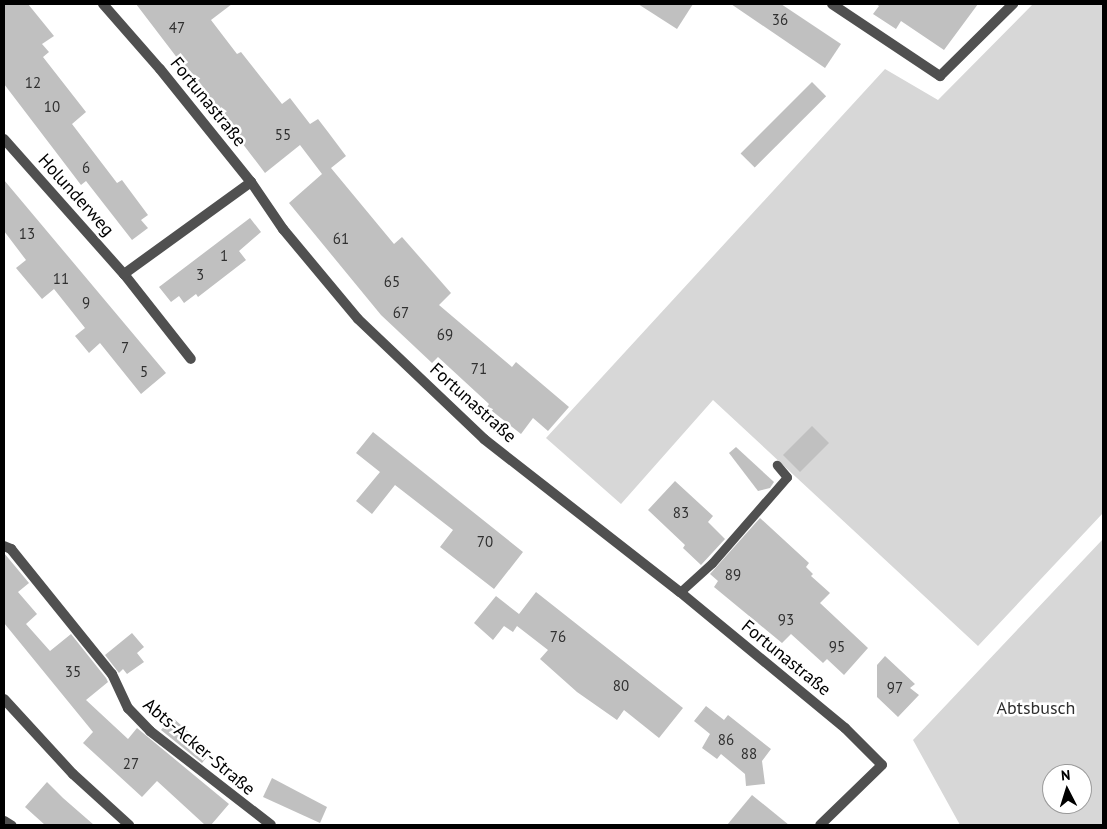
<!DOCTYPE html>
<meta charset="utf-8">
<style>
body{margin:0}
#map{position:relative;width:1107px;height:829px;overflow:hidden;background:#fff;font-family:"PT Sans",sans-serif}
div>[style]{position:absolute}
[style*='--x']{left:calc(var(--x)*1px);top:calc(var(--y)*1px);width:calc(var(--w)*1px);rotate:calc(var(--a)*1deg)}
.green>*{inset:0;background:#d7d7d7}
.building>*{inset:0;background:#c0c0c0;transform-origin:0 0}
.lane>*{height:9px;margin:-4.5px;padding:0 4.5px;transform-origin:4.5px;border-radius:4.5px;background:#505050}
.street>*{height:10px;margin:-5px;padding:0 5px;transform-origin:5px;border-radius:5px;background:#505050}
span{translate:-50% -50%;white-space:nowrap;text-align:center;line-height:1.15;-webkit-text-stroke:5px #fff;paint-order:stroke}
.number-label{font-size:15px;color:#303030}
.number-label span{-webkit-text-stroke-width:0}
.street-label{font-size:18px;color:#000}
.park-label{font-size:18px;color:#2e2e2e}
.frame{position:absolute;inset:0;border:5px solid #000;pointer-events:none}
.north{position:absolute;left:1042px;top:764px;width:50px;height:50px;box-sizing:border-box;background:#fff;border:1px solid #999;border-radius:50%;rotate:355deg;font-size:14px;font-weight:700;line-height:20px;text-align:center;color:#000}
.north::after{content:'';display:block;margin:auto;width:18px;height:22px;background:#000;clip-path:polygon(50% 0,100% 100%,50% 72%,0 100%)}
</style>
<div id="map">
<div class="green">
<i style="clip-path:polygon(1033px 4px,1103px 4px,1103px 513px,978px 646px,713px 400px,621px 504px,546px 438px,885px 69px,938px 100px)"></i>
<i style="clip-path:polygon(evenodd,1103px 539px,1103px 825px,960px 825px,913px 740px,1103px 539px,1052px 774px,1082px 774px,1082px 804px,1052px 804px,1052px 774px)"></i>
</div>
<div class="building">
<i style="clip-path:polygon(4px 4px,28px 4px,54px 36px,42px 44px,49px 52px,43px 57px,86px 112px,72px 124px,117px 183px,122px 180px,148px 215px,141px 220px,148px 228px,132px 240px,86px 181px,81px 185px,4px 84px)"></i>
<i style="clip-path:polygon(136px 4px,232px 4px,211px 20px,237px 54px,241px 52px,282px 104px,290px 98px,310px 124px,318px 119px,328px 132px,346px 156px,331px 168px,394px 244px,402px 237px,451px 293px,439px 305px,512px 367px,516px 362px,569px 407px,548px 431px,533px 418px,521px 434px,487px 407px,489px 404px,438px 357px,432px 363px,381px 315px,289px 203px,322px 174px,300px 145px,265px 173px)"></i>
<i style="clip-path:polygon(638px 4px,693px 4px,677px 29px)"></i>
<i style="clip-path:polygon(731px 4px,781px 4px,841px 44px,825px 68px)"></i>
<i style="clip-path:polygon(876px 4px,978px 4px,944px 50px,901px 21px,896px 29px,873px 14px,879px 6px)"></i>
<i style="left:812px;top:82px;width:20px;height:101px;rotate:45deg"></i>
<i style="clip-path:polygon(4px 180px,166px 373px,141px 394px,100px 343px,89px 353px,75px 336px,85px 328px,54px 289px,42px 299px,16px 268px,26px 260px,4px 231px)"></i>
<i style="clip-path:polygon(250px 218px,261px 232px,239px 251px,246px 260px,198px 297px,196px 294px,184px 303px,179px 296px,171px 302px,159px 287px)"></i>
<i style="left:812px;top:426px;width:24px;height:41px;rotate:45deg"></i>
<i style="clip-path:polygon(373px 432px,523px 552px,494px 589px,440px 547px,453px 530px,395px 485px,372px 514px,356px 501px,380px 472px,356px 453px)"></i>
<i style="clip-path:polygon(736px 447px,774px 482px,770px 488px,758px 491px,729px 453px)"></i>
<i style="clip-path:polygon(675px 481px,713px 516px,708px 522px,725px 539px,701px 565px,683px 548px,685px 545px,648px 510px)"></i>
<i style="clip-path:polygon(760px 518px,809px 563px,806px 567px,813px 574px,811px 576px,830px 593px,820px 603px,868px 648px,844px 675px,827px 659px,823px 663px,791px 634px,782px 643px,714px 587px,718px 581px,710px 574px)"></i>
<i style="clip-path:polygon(4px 553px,29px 583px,18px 592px,37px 614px,26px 624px,50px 651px,71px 634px,106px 678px,108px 682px,86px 700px,128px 739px,137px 728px,229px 804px,211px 825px,205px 825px,157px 781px,142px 797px,83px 743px,93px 732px,4px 623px)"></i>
<i style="clip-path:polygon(536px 592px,683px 708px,659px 738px,624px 710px,617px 720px,577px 692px,540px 659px,548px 650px,517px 626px,513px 632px,504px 626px,493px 640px,474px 623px,496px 596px,519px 614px)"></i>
<i style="clip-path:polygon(132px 633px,144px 647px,137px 653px,144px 662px,127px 674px,123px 669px,119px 673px,105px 655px)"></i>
<i style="clip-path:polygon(885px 656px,915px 684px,910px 688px,919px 695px,898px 717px,877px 697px,877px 665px)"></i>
<i style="clip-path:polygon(706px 706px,724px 720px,728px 715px,771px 749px,762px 761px,765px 784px,746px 786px,745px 774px,721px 754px,717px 759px,702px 748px,710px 734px,694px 721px)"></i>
<i style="clip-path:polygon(172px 717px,202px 744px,197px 751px,206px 758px,202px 763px,161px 730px)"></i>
<i style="clip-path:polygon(272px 778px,327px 807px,320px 823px,263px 797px)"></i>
<i style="clip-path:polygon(47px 782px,63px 798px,94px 825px,45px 825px,25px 807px)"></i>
<i style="clip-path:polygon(752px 795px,789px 825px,727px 825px)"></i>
</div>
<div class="lane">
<i style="--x:680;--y:592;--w:43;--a:-42.2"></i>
<i style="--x:712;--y:563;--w:114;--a:-48.9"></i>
<i style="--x:787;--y:477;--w:16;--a:-130"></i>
<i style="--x:4;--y:820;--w:9;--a:32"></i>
</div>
<div class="street">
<i style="--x:103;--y:4;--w:86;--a:48.8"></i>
<i style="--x:160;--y:69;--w:145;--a:51.2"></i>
<i style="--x:251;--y:182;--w:57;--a:55.8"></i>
<i style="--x:283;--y:229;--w:117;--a:50.2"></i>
<i style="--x:358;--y:319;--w:174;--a:43.6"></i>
<i style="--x:484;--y:439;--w:249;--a:38"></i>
<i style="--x:680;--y:592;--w:214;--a:39.5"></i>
<i style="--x:845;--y:728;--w:52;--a:45"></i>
<i style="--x:882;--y:765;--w:86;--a:135.9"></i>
<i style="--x:832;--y:4;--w:130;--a:33.7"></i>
<i style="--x:940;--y:76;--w:103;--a:-44.6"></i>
<i style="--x:4;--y:139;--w:181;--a:48.4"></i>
<i style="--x:124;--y:274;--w:108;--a:51.8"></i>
<i style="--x:124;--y:274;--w:157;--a:-35.9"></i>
<i style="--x:4;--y:546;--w:8;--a:23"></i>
<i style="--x:11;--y:549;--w:161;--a:51.1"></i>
<i style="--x:112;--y:674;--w:38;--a:65"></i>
<i style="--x:128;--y:708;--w:32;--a:46"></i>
<i style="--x:150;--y:731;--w:153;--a:37.8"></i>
<i style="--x:4;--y:699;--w:102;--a:47.4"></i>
<i style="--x:73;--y:774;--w:76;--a:42.3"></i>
</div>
<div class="number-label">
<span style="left:780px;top:20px">36</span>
<span style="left:177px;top:28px">47</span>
<span style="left:33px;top:83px">12</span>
<span style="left:52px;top:107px">10</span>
<span style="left:283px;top:135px">55</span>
<span style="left:86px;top:168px">6</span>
<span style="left:27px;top:234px">13</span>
<span style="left:341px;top:239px">61</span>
<span style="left:224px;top:256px">1</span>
<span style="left:200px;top:275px">3</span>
<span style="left:61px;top:279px">11</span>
<span style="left:392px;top:282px">65</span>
<span style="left:86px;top:303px">9</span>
<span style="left:401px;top:313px">67</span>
<span style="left:445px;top:335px">69</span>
<span style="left:125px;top:348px">7</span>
<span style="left:479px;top:369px">71</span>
<span style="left:144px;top:372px">5</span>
<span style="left:681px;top:513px">83</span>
<span style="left:485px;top:542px">70</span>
<span style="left:733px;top:575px">89</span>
<span style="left:786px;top:620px">93</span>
<span style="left:558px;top:637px">76</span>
<span style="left:837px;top:647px">95</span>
<span style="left:73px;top:672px">35</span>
<span style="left:621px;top:686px">80</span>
<span style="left:895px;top:688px">97</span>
<span style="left:726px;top:740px">86</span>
<span style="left:749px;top:754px">88</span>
<span style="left:131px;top:764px">27</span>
</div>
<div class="street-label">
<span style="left:208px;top:102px;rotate:51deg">Fortunastraße</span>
<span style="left:76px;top:195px;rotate:48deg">Holunderweg</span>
<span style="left:473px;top:403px;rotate:42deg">Fortunastraße</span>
<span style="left:786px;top:658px;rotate:39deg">Fortunastraße</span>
<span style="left:199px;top:747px;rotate:40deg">Abts-Acker-Straße</span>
</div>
<div class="park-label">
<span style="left:1036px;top:708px">Abtsbusch</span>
</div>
<div class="frame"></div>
<div class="north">N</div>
</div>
